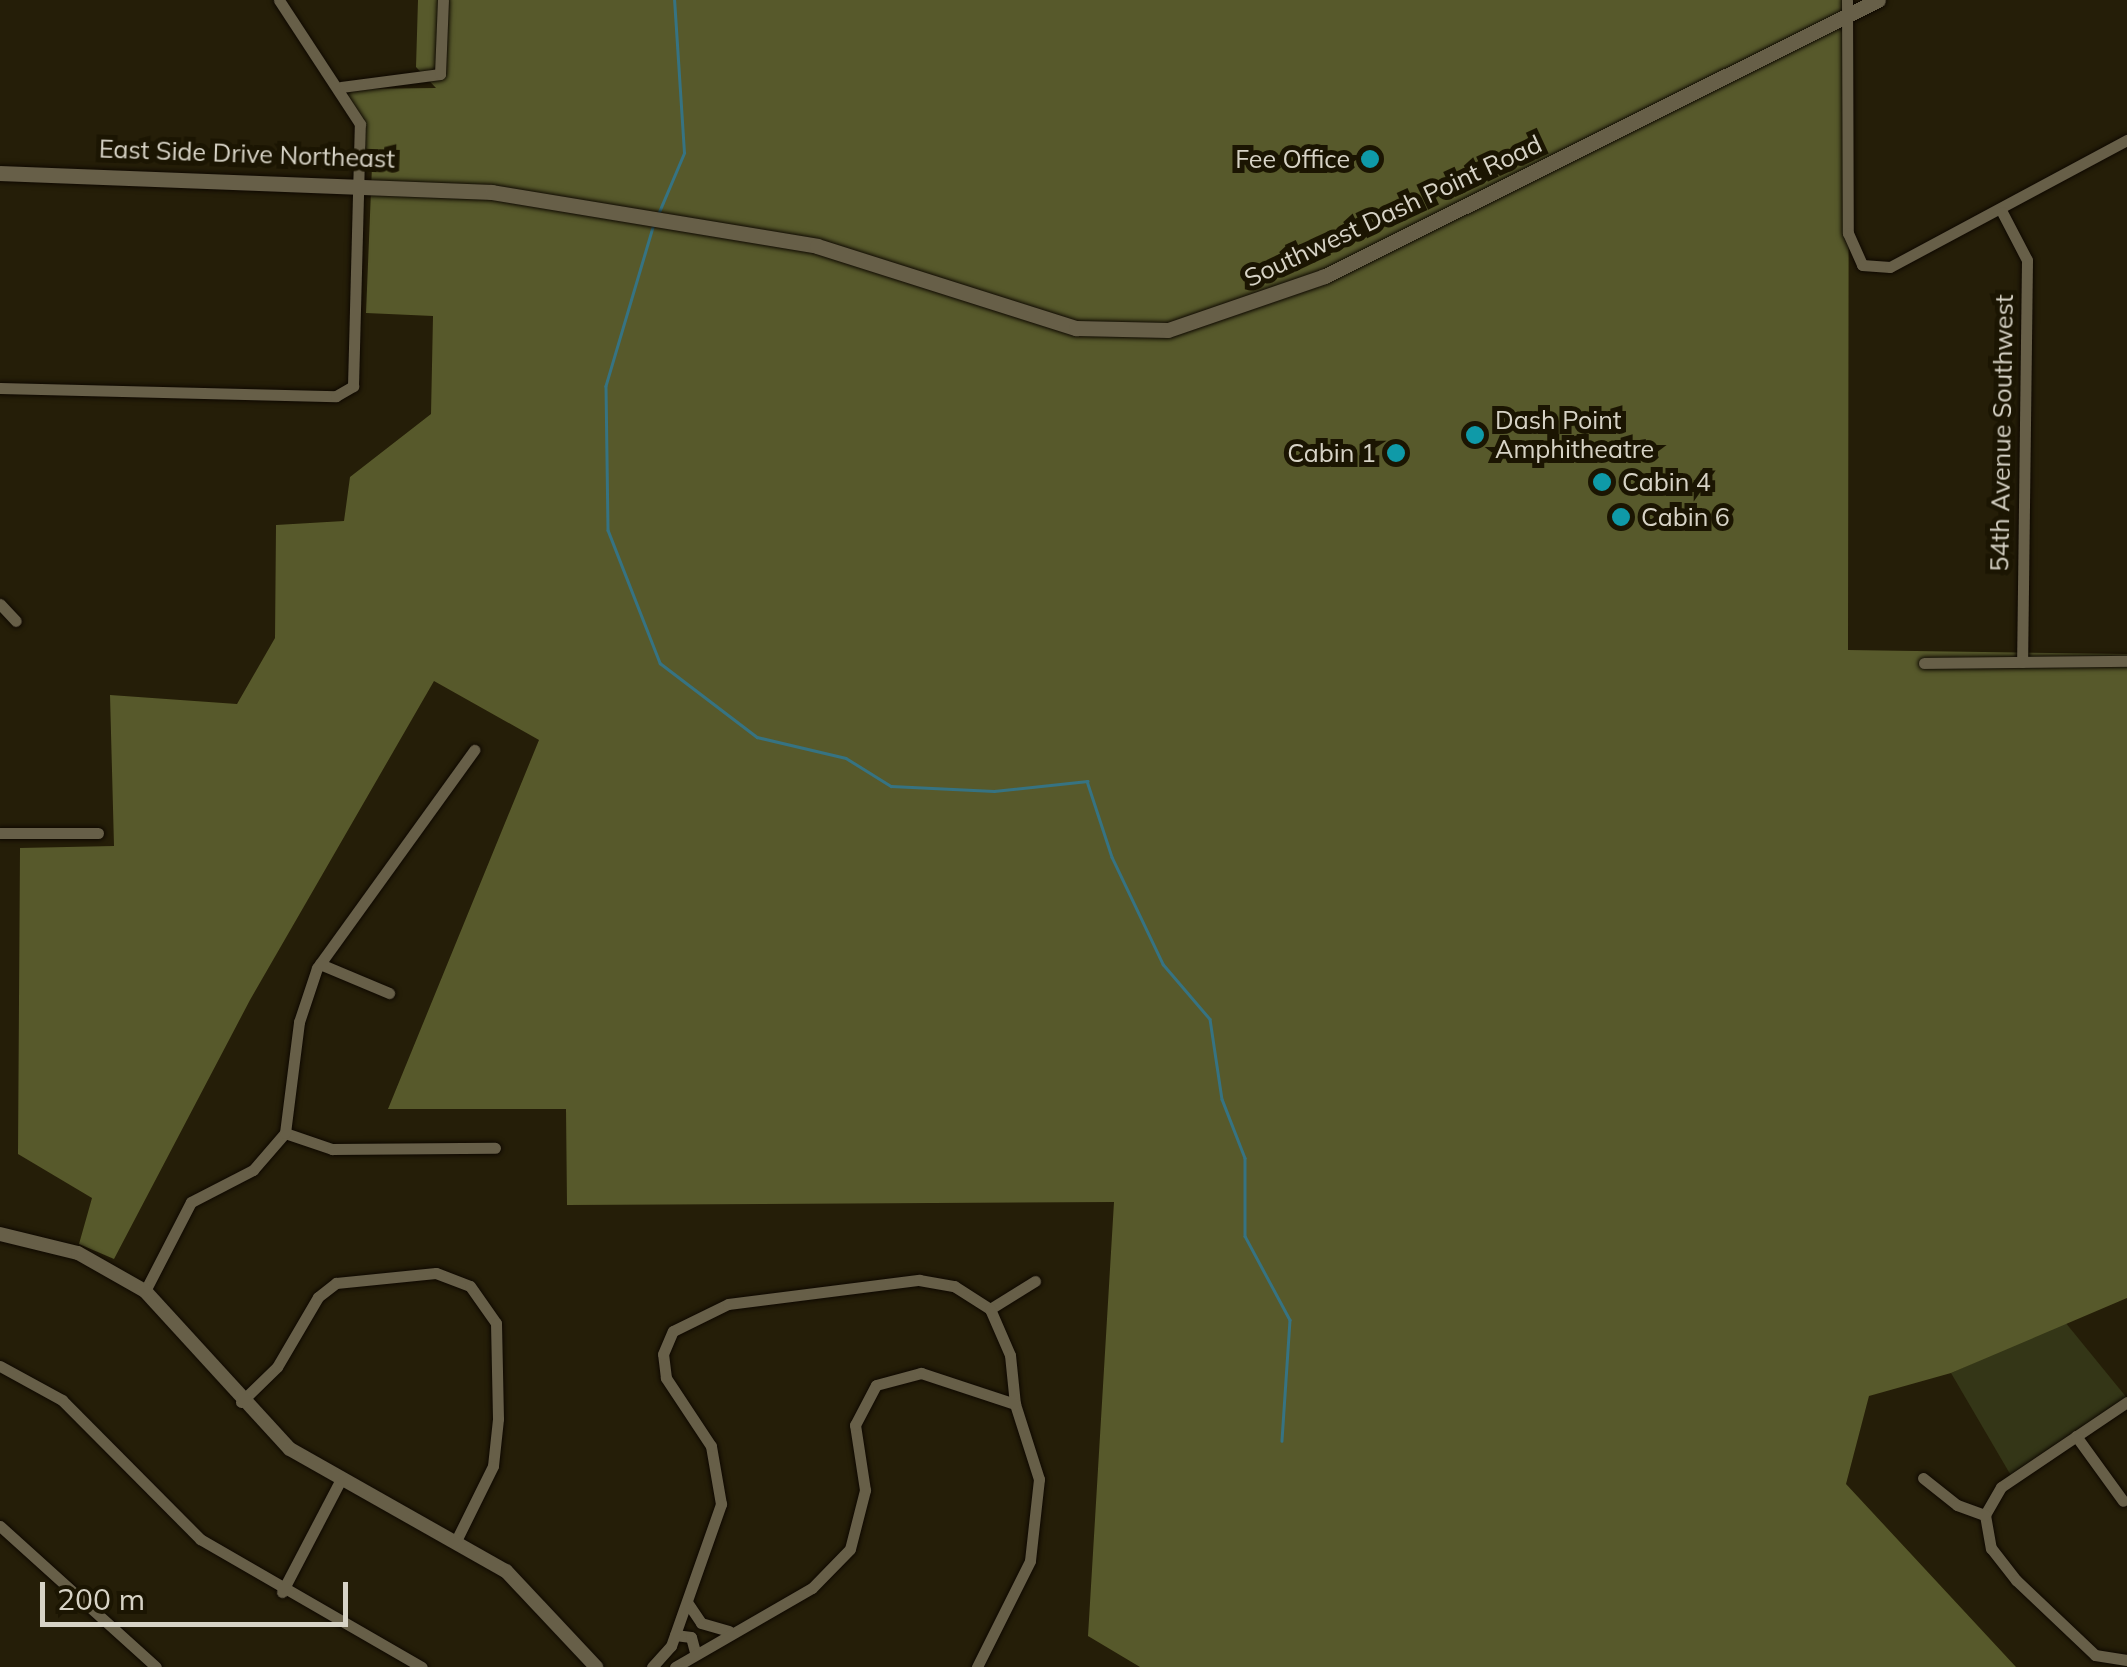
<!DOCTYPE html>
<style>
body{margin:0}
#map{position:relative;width:2127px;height:1667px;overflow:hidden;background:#251e08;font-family:Mulish,sans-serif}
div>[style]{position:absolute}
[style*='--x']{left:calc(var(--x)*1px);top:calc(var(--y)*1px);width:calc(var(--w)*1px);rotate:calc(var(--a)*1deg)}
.green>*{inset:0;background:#343617}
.forest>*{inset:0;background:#57592b}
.stream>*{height:2.5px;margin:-1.25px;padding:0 1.25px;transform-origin:1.25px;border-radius:1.25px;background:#367382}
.roads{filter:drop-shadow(0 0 2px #0e0800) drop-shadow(0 0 2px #0e0800)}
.minor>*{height:11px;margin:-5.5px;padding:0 5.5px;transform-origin:5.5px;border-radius:5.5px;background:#675f48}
.tertiary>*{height:14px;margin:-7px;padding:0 7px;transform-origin:7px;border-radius:7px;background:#675f48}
.secondary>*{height:15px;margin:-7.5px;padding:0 7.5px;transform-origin:7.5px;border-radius:7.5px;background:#675f48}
.dots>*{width:28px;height:28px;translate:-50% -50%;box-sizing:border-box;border:5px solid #1b1502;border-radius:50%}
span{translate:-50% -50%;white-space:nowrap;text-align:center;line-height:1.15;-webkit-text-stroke:10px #1b1502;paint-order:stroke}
.street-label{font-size:25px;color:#d7d3c6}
.poi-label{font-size:25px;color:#d7d3c6}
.right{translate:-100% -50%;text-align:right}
.left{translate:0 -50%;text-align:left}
.scale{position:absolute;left:40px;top:1582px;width:308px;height:45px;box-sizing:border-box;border:5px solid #d7d3c6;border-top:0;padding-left:12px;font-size:30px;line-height:35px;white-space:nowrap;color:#d7d3c6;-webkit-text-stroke:8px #1b1502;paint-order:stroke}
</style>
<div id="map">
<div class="green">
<i style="clip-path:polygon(2065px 1322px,2127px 1398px,2013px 1479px,1951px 1373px)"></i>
</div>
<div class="forest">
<i style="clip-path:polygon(418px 0,1849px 0,1848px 650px,2127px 654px,2127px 1298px,1951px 1373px,1869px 1396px,1846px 1484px,2016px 1667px,1140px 1667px,1088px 1636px,1114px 1202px,567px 1205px,566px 1109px,388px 1109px,539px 740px,434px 681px,250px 1000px,114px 1259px,79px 1244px,92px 1198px,18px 1154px,20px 848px,114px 846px,110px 695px,237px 704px,275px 638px,276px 525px,344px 521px,350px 477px,431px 414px,433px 316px,366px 313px,372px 166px,346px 89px,436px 88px,416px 67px)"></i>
</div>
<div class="stream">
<i style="--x:659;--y:212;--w:64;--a:-67"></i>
<i style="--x:684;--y:153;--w:153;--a:-93.7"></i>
<i style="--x:654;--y:224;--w:169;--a:106.5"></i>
<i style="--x:606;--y:386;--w:144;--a:89.2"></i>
<i style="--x:608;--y:530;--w:143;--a:68.6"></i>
<i style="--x:660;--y:663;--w:122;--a:37.3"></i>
<i style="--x:757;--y:737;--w:91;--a:13.3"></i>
<i style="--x:846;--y:758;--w:53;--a:31.9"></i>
<i style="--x:891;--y:786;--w:103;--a:2.8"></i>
<i style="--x:994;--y:791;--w:94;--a:-6.1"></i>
<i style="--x:1087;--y:781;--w:80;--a:71.8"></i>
<i style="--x:1112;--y:857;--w:119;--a:64.5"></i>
<i style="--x:1163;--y:964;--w:72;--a:49.5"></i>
<i style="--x:1210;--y:1019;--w:81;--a:81.5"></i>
<i style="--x:1222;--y:1099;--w:63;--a:68.7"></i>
<i style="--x:1245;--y:1158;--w:78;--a:90"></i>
<i style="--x:1245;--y:1236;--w:95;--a:61.8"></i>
<i style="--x:1290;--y:1320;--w:121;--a:93.8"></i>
</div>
<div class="roads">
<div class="minor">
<i style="--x:1847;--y:0;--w:233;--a:89.8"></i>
<i style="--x:1848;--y:233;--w:35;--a:66"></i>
<i style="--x:1862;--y:265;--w:28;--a:4"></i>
<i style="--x:1890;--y:267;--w:269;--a:-28.2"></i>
<i style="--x:341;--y:87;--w:100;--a:-7.5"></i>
<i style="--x:440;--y:74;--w:74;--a:-87.7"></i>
<i style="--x:2002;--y:212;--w:54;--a:62.5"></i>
<i style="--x:2027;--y:260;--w:402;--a:90.7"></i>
<i style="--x:0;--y:388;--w:336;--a:1.4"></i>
<i style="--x:336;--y:396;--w:20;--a:-30"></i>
<i style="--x:353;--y:386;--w:262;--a:-88.5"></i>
<i style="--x:360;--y:124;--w:148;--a:-123.2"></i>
<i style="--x:0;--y:604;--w:23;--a:47"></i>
<i style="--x:1924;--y:663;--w:203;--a:-0.6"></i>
<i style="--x:0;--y:833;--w:98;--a:0"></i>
<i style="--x:320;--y:964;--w:75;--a:22.8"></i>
<i style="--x:285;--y:1133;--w:50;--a:18.8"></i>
<i style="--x:332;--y:1149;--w:163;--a:-0.4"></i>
<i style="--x:145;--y:1291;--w:100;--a:-62.7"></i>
<i style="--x:191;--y:1202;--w:70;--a:-27.3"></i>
<i style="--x:253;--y:1170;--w:49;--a:-49.1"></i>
<i style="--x:285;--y:1133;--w:112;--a:-82.8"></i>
<i style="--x:299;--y:1022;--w:57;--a:-71.6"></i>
<i style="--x:317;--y:968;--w:269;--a:-54.2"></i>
<i style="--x:990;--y:1309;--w:53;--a:-31.9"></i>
<i style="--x:0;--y:1366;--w:71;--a:28.7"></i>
<i style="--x:62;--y:1400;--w:196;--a:45.2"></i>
<i style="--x:200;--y:1539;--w:256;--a:30"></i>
<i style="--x:241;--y:1402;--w:50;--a:-44.2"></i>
<i style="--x:277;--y:1367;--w:81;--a:-59.6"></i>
<i style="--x:318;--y:1297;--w:23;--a:-38"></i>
<i style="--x:336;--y:1283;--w:100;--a:-5.7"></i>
<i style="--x:436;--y:1273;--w:36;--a:21"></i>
<i style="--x:470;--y:1286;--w:45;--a:54.9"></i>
<i style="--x:496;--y:1323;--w:96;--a:88.8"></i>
<i style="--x:498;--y:1419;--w:47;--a:96.1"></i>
<i style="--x:493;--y:1466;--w:84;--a:116.3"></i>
<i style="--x:2127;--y:1402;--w:152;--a:146"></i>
<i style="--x:2001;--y:1487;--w:32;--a:120"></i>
<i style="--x:1985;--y:1515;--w:34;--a:80"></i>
<i style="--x:1991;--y:1548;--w:41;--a:52"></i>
<i style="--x:2016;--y:1580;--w:109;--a:43.5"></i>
<i style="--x:2095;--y:1655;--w:32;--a:9"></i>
<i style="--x:2076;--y:1436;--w:80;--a:54.1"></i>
<i style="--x:1923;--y:1478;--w:43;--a:38.5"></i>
<i style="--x:1957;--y:1505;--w:30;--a:20"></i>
<i style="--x:0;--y:1526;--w:210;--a:42.1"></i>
<i style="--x:282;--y:1592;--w:125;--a:-62.4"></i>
<i style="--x:687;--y:1602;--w:25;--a:56"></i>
<i style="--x:701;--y:1623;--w:29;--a:16"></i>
<i style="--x:675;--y:1635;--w:16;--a:7"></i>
<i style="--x:691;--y:1637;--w:16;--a:75"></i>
<i style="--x:652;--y:1667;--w:28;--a:-48"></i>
<i style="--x:671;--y:1646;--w:151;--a:-70.6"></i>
<i style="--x:721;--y:1504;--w:59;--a:-99.8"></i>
<i style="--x:711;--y:1446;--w:82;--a:-123.5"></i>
<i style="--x:666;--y:1378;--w:24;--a:-97"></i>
<i style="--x:663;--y:1354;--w:25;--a:-67"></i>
<i style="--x:673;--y:1331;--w:61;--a:-26.1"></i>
<i style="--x:728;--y:1304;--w:193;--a:-7.2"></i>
<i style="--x:919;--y:1280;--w:36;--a:10"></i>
<i style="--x:954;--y:1286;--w:43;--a:32.6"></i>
<i style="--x:990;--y:1309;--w:50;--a:66.5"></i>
<i style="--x:1010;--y:1355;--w:49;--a:84.2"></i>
<i style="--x:1015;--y:1404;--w:79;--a:72.3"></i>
<i style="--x:1039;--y:1479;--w:82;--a:96.3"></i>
<i style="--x:1030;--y:1561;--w:119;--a:116.6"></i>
<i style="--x:675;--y:1667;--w:158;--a:-30"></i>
<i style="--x:812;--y:1588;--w:54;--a:-45.7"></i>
<i style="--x:850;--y:1549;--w:61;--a:-75.7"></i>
<i style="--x:865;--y:1490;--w:66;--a:-98.7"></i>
<i style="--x:855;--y:1425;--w:45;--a:-62.3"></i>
<i style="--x:876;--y:1385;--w:47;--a:-14.9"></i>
<i style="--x:921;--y:1373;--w:99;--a:18.3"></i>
</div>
<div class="tertiary">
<i style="--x:0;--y:1234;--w:80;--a:13.7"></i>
<i style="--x:78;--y:1253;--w:77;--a:29.6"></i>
<i style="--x:145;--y:1291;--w:214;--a:47.5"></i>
<i style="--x:290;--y:1449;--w:248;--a:29.5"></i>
<i style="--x:506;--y:1571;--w:132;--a:46.8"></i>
</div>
<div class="secondary">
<i style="--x:0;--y:173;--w:492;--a:2.2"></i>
<i style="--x:492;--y:192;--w:329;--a:9.4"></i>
<i style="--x:817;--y:246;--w:272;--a:17.6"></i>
<i style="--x:1076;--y:328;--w:92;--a:1.2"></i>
<i style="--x:1168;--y:330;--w:166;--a:-19"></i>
<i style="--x:1325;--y:276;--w:618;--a:-26.52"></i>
</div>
</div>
<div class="dots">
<i style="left:1370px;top:159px;background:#0f9aa8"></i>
<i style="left:1475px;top:435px;background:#0f9aa8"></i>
<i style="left:1396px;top:453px;background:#0f9aa8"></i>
<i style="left:1602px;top:482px;background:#0f9aa8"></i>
<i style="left:1621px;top:517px;background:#0f9aa8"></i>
</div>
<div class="street-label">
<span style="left:247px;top:154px;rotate:2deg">East Side Drive Northeast</span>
<span style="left:1393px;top:211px;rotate:-25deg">Southwest Dash Point Road</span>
<span style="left:2002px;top:433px;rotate:-89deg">54th Avenue Southwest</span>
</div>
<div class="poi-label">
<span class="right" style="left:1350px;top:159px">Fee Office</span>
<span class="left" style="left:1495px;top:435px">Dash Point<br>Amphitheatre</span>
<span class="right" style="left:1376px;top:453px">Cabin 1</span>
<span class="left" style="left:1622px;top:482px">Cabin 4</span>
<span class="left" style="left:1641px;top:517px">Cabin 6</span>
</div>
<div class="scale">200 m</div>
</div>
